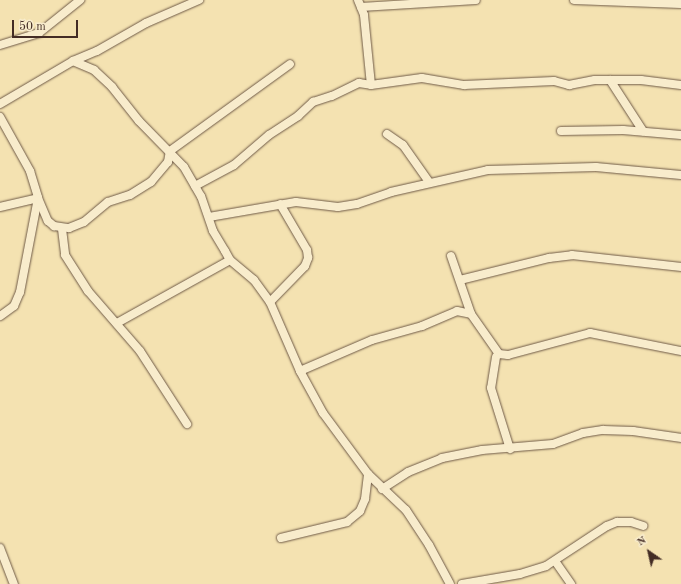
<!DOCTYPE html>
<style>
body{margin:0}
#map{position:relative;width:681px;height:584px;overflow:hidden;background:#f4e2b1;font-family:"Old Standard TT",serif}
div>[style]{position:absolute}
[style*='--x']{left:calc(var(--x)*1px);top:calc(var(--y)*1px);width:calc(var(--w)*1px);rotate:calc(var(--a)*1deg)}
.roads{filter:drop-shadow(0 0 1px #6f5a47) drop-shadow(0 0 1px #6f5a47)}
.minor>*{height:8px;margin:-4px;padding:0 4px;transform-origin:4px;border-radius:4px;background:#f8eccc}
span{translate:-50% -50%;white-space:nowrap;text-align:center;line-height:1.15;-webkit-text-stroke:3.5px #f8eccc;paint-order:stroke}
.north{position:absolute;left:629px;top:532px;width:40px;height:40px;-webkit-text-stroke:3px #f8eccc;paint-order:stroke;rotate:326deg;font-size:11px;font-weight:700;line-height:16px;text-align:center;color:#432c24}
.north::after{content:'';display:block;margin:auto;width:14px;height:18px;background:#432c24;clip-path:polygon(50% 0,100% 100%,50% 72%,0 100%)}
.scale{position:absolute;left:12px;top:20px;width:66px;height:18px;box-sizing:border-box;border:2px solid #432c24;border-top:0;padding-left:5px;font-size:12px;line-height:14px;white-space:nowrap;color:#432c24;-webkit-text-stroke:3px #f8eccc;paint-order:stroke}
</style>
<div id="map">
<div class="roads">
<div class="minor">
<i style="--x:358;--y:0;--w:16;--a:68"></i>
<i style="--x:364;--y:15;--w:70;--a:84.3"></i>
<i style="--x:574;--y:0;--w:107;--a:2.1"></i>
<i style="--x:361;--y:7;--w:115;--a:-3.5"></i>
<i style="--x:0;--y:45;--w:41;--a:-17.1"></i>
<i style="--x:39;--y:33;--w:53;--a:-38.8"></i>
<i style="--x:73;--y:61;--w:23;--a:23"></i>
<i style="--x:94;--y:70;--w:25;--a:43"></i>
<i style="--x:112;--y:87;--w:43;--a:51.5"></i>
<i style="--x:139;--y:121;--w:64;--a:45.6"></i>
<i style="--x:184;--y:167;--w:34;--a:60"></i>
<i style="--x:201;--y:196;--w:37;--a:71"></i>
<i style="--x:213;--y:231;--w:23;--a:59"></i>
<i style="--x:225;--y:251;--w:10;--a:61"></i>
<i style="--x:230;--y:260;--w:31;--a:40"></i>
<i style="--x:254;--y:280;--w:27;--a:54"></i>
<i style="--x:270;--y:302;--w:75;--a:66.5"></i>
<i style="--x:300;--y:371;--w:48;--a:61.3"></i>
<i style="--x:323;--y:413;--w:76;--a:53.6"></i>
<i style="--x:368;--y:474;--w:52;--a:43.5"></i>
<i style="--x:406;--y:510;--w:42;--a:56.7"></i>
<i style="--x:429;--y:545;--w:44;--a:61.7"></i>
<i style="--x:610;--y:80;--w:61;--a:57.1"></i>
<i style="--x:0;--y:104;--w:85;--a:-30.5"></i>
<i style="--x:73;--y:61;--w:26;--a:-23"></i>
<i style="--x:97;--y:51;--w:56;--a:-29.7"></i>
<i style="--x:146;--y:23;--w:58;--a:-23.5"></i>
<i style="--x:0;--y:117;--w:62;--a:60.9"></i>
<i style="--x:30;--y:171;--w:28;--a:73"></i>
<i style="--x:38;--y:198;--w:96;--a:100.8"></i>
<i style="--x:20;--y:292;--w:15;--a:113"></i>
<i style="--x:14;--y:306;--w:17;--a:144"></i>
<i style="--x:561;--y:131;--w:62;--a:-0.9"></i>
<i style="--x:623;--y:130;--w:58;--a:4.9"></i>
<i style="--x:387;--y:134;--w:19;--a:35"></i>
<i style="--x:403;--y:145;--w:45;--a:54.9"></i>
<i style="--x:195;--y:186;--w:44;--a:-28.3"></i>
<i style="--x:234;--y:165;--w:46;--a:-40.6"></i>
<i style="--x:269;--y:135;--w:35;--a:-33"></i>
<i style="--x:298;--y:116;--w:21;--a:-43"></i>
<i style="--x:313;--y:102;--w:20;--a:-18"></i>
<i style="--x:332;--y:96;--w:30;--a:-26"></i>
<i style="--x:359;--y:83;--w:12;--a:9"></i>
<i style="--x:371;--y:85;--w:51;--a:-7.8"></i>
<i style="--x:422;--y:78;--w:43;--a:9.5"></i>
<i style="--x:464;--y:85;--w:90;--a:-2.5"></i>
<i style="--x:554;--y:81;--w:16;--a:15"></i>
<i style="--x:569;--y:85;--w:26;--a:-11"></i>
<i style="--x:595;--y:80;--w:46;--a:0"></i>
<i style="--x:641;--y:80;--w:40;--a:7.1"></i>
<i style="--x:0;--y:207;--w:39;--a:-13"></i>
<i style="--x:38;--y:198;--w:25;--a:67"></i>
<i style="--x:48;--y:221;--w:8;--a:40"></i>
<i style="--x:54;--y:226;--w:15;--a:8"></i>
<i style="--x:69;--y:228;--w:16;--a:-22"></i>
<i style="--x:84;--y:222;--w:31;--a:-40"></i>
<i style="--x:108;--y:202;--w:23;--a:-18"></i>
<i style="--x:130;--y:195;--w:25;--a:-32"></i>
<i style="--x:151;--y:182;--w:26;--a:-50"></i>
<i style="--x:168;--y:162;--w:11;--a:-80"></i>
<i style="--x:170;--y:151;--w:148;--a:-35.9"></i>
<i style="--x:209;--y:217;--w:88;--a:-9.8"></i>
<i style="--x:296;--y:202;--w:42;--a:6.8"></i>
<i style="--x:338;--y:207;--w:19;--a:-9"></i>
<i style="--x:357;--y:204;--w:36;--a:-19"></i>
<i style="--x:391;--y:192;--w:99;--a:-12.8"></i>
<i style="--x:488;--y:170;--w:108;--a:-1.6"></i>
<i style="--x:596;--y:167;--w:85;--a:5.4"></i>
<i style="--x:62;--y:229;--w:26;--a:83"></i>
<i style="--x:65;--y:255;--w:43;--a:57.4"></i>
<i style="--x:88;--y:291;--w:79;--a:49.1"></i>
<i style="--x:140;--y:351;--w:87;--a:57.2"></i>
<i style="--x:451;--y:256;--w:61;--a:71"></i>
<i style="--x:471;--y:314;--w:49;--a:55"></i>
<i style="--x:499;--y:354;--w:9;--a:6"></i>
<i style="--x:508;--y:355;--w:85;--a:-15"></i>
<i style="--x:590;--y:333;--w:93;--a:11.2"></i>
<i style="--x:460;--y:280;--w:92;--a:-13.9"></i>
<i style="--x:549;--y:258;--w:23;--a:-7"></i>
<i style="--x:572;--y:255;--w:110;--a:6.3"></i>
<i style="--x:270;--y:302;--w:50;--a:-45.8"></i>
<i style="--x:305;--y:266;--w:9;--a:-69"></i>
<i style="--x:308;--y:258;--w:8;--a:-97"></i>
<i style="--x:307;--y:250;--w:53;--a:-120.4"></i>
<i style="--x:117;--y:323;--w:129;--a:-29.1"></i>
<i style="--x:496;--y:357;--w:31;--a:99"></i>
<i style="--x:491;--y:388;--w:64;--a:72.7"></i>
<i style="--x:300;--y:371;--w:78;--a:-23.3"></i>
<i style="--x:372;--y:340;--w:52;--a:-15.6"></i>
<i style="--x:422;--y:326;--w:38;--a:-23"></i>
<i style="--x:457;--y:311;--w:14;--a:12"></i>
<i style="--x:382;--y:489;--w:31;--a:-33"></i>
<i style="--x:408;--y:472;--w:37;--a:-22"></i>
<i style="--x:442;--y:458;--w:41;--a:-11.3"></i>
<i style="--x:482;--y:450;--w:71;--a:-4.8"></i>
<i style="--x:553;--y:444;--w:32;--a:-20"></i>
<i style="--x:583;--y:433;--w:20;--a:-9"></i>
<i style="--x:603;--y:430;--w:30;--a:2"></i>
<i style="--x:633;--y:431;--w:49;--a:8.3"></i>
<i style="--x:281;--y:538;--w:68;--a:-13.6"></i>
<i style="--x:347;--y:522;--w:17;--a:-40"></i>
<i style="--x:360;--y:511;--w:13;--a:-67"></i>
<i style="--x:365;--y:499;--w:25;--a:-83"></i>
<i style="--x:0;--y:548;--w:39;--a:69"></i>
<i style="--x:555;--y:561;--w:28;--a:55"></i>
<i style="--x:462;--y:584;--w:59;--a:-9.8"></i>
<i style="--x:520;--y:574;--w:27;--a:-17"></i>
<i style="--x:546;--y:566;--w:73;--a:-33.3"></i>
<i style="--x:607;--y:526;--w:11;--a:-22"></i>
<i style="--x:617;--y:522;--w:14;--a:0"></i>
<i style="--x:631;--y:522;--w:13;--a:18"></i>
</div>
</div>
<div class="north">N</div>
<div class="scale">50 m</div>
</div>
